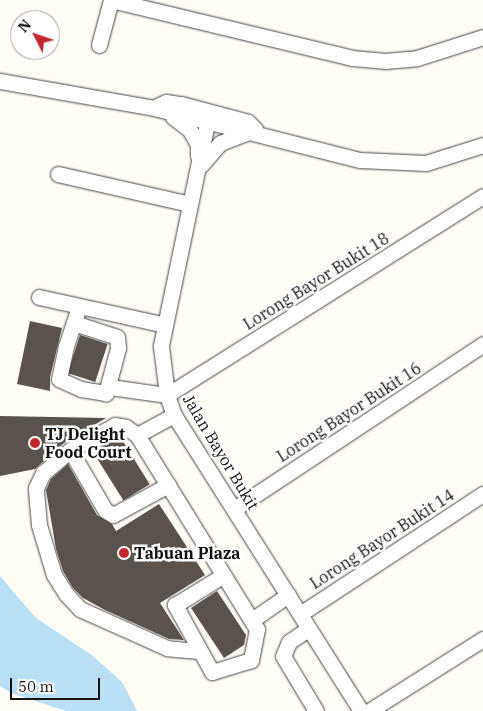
<!DOCTYPE html>
<style>
body{margin:0}
#map{position:relative;width:483px;height:711px;overflow:hidden;background:#fffdf5;font-family:"IBM Plex Serif",serif}
div>[style]{position:absolute}
[style*='--x']{left:calc(var(--x)*1px);top:calc(var(--y)*1px);width:calc(var(--w)*1px);rotate:calc(var(--a)*1deg)}
.water>*{inset:0;background:#b9e0f7}
.building>*{inset:0;background:#5a524d;transform-origin:0 0}
.roads{filter:drop-shadow(0 0 1px #444) drop-shadow(0 0 1px #444)}
.minor>*{height:15px;margin:-7.5px;padding:0 7.5px;transform-origin:7.5px;border-radius:7.5px;background:#fff}
.dots>*{width:14px;height:14px;translate:-50% -50%;box-sizing:border-box;border:2px solid #fff;border-radius:50%}
span{translate:-50% -50%;white-space:nowrap;text-align:center;line-height:1.15;-webkit-text-stroke:5px #fff;paint-order:stroke}
.street-label{font-size:16px;color:#111}
.poi-label{font-size:16px;color:#111;font-weight:700}
.left{translate:0 -50%;text-align:left}
.north{position:absolute;left:10px;top:10px;width:50px;height:50px;box-sizing:border-box;background:#fff;border:1px solid #a0a0a0;border-radius:50%;rotate:311deg;font-size:14px;font-weight:700;line-height:20px;text-align:center;color:#111}
.north::after{content:'';display:block;margin:auto;width:18px;height:22px;background:#c4262e;clip-path:polygon(50% 0,100% 100%,50% 72%,0 100%)}
.scale{position:absolute;left:10px;top:678px;width:90px;height:22px;box-sizing:border-box;border:2px solid #111;border-top:0;padding-left:6px;font-size:15px;line-height:18px;white-space:nowrap;color:#111;-webkit-text-stroke:4px #fff;paint-order:stroke}
</style>
<div id="map">
<div class="water">
<i style="clip-path:polygon(0 576px,36px 618px,93px 656px,122px 682px,137px 711px,66px 711px,11px 693px,0 686px)"></i>
</div>
<div class="building">
<i style="clip-path:polygon(30px 321px,62px 328px,50px 377px,50px 391px,17px 384px)"></i>
<i style="left:80px;top:335px;width:29px;height:40px;rotate:18deg"></i>
<i style="clip-path:polygon(0 416px,106px 418px,64px 443px,35px 469px,0 476px)"></i>
<i style="left:119px;top:435px;width:58px;height:31px;rotate:58deg"></i>
<i style="clip-path:polygon(68px 464px,97px 515px,112px 524px,116px 531px,159px 504px,205px 575px,160px 603px,184px 640px,169px 639px,105px 610px,83px 598px,73px 588px,63px 571px,56px 549px,46px 490px,51px 479px)"></i>
<i style="clip-path:polygon(217px 591px,246px 635px,244px 645px,224px 658px,191px 608px)"></i>
</div>
<div class="roads">
<div class="minor">
<i style="--x:111;--y:0;--w:248;--a:13.5"></i>
<i style="--x:352;--y:58;--w:33;--a:5"></i>
<i style="--x:385;--y:61;--w:32;--a:-5"></i>
<i style="--x:417;--y:58;--w:69;--a:-17.7"></i>
<i style="--x:99;--y:45;--w:47;--a:-75.1"></i>
<i style="--x:0;--y:81;--w:156;--a:9.9"></i>
<i style="--x:154;--y:108;--w:212;--a:14.2"></i>
<i style="--x:360;--y:160;--w:66;--a:2.6"></i>
<i style="--x:426;--y:163;--w:60;--a:-17.5"></i>
<i style="--x:157;--y:106;--w:10;--a:-24"></i>
<i style="--x:166;--y:102;--w:15;--a:8"></i>
<i style="--x:181;--y:104;--w:69;--a:15"></i>
<i style="--x:248;--y:122;--w:10;--a:45"></i>
<i style="--x:173;--y:117;--w:21;--a:37"></i>
<i style="--x:190;--y:130;--w:17;--a:62"></i>
<i style="--x:198;--y:145;--w:11;--a:90"></i>
<i style="--x:207;--y:123;--w:228;--a:101.7"></i>
<i style="--x:161;--y:346;--w:49;--a:83"></i>
<i style="--x:167;--y:395;--w:21;--a:71"></i>
<i style="--x:174;--y:415;--w:350;--a:57.7"></i>
<i style="--x:201;--y:165;--w:29;--a:-49"></i>
<i style="--x:220;--y:143;--w:28;--a:-21"></i>
<i style="--x:58;--y:174;--w:135;--a:12.8"></i>
<i style="--x:39;--y:297;--w:129;--a:12.5"></i>
<i style="--x:74;--y:323;--w:45;--a:18"></i>
<i style="--x:117;--y:337;--w:11;--a:85"></i>
<i style="--x:118;--y:348;--w:47;--a:104.9"></i>
<i style="--x:106;--y:393;--w:25;--a:-171"></i>
<i style="--x:81;--y:389;--w:24;--a:-156"></i>
<i style="--x:59;--y:379;--w:34;--a:-78"></i>
<i style="--x:66;--y:346;--w:41;--a:-71.6"></i>
<i style="--x:110;--y:387;--w:58;--a:8"></i>
<i style="--x:167;--y:395;--w:373;--a:-32.2"></i>
<i style="--x:137;--y:435;--w:42;--a:-28.4"></i>
<i style="--x:70;--y:450;--w:69;--a:59.7"></i>
<i style="--x:105;--y:510;--w:9;--a:32"></i>
<i style="--x:113;--y:515;--w:63;--a:-28.6"></i>
<i style="--x:234;--y:509;--w:299;--a:-33.5"></i>
<i style="--x:300;--y:614;--w:219;--a:-33.3"></i>
<i style="--x:252;--y:620;--w:44;--a:-34.8"></i>
<i style="--x:308;--y:629;--w:23;--a:146"></i>
<i style="--x:289;--y:642;--w:15;--a:113"></i>
<i style="--x:283;--y:656;--w:64;--a:59"></i>
<i style="--x:199;--y:651;--w:32;--a:-175"></i>
<i style="--x:167;--y:648;--w:95;--a:-155.9"></i>
<i style="--x:80;--y:609;--w:21;--a:-133"></i>
<i style="--x:66;--y:594;--w:22;--a:-122"></i>
<i style="--x:54;--y:575;--w:52;--a:-106.7"></i>
<i style="--x:39;--y:525;--w:37;--a:-95"></i>
<i style="--x:36;--y:488;--w:17;--a:-65"></i>
<i style="--x:43;--y:473;--w:35;--a:-40"></i>
<i style="--x:70;--y:450;--w:51;--a:-29.1"></i>
<i style="--x:115;--y:425;--w:11;--a:10"></i>
<i style="--x:126;--y:427;--w:14;--a:36"></i>
<i style="--x:137;--y:435;--w:228;--a:58.3"></i>
<i style="--x:257;--y:629;--w:32;--a:101"></i>
<i style="--x:251;--y:660;--w:41;--a:162.9"></i>
<i style="--x:212;--y:672;--w:77;--a:-118.9"></i>
<i style="--x:175;--y:605;--w:57;--a:-31.5"></i>
<i style="--x:369;--y:711;--w:135;--a:-32.3"></i>
</div>
</div>
<div class="dots">
<i style="left:35px;top:443px;background:#c4262e"></i>
<i style="left:124px;top:553px;background:#c4262e"></i>
</div>
<div class="street-label">
<span style="left:316px;top:281px;rotate:-32deg">Lorong Bayor Bukit 18</span>
<span style="left:349px;top:412px;rotate:-33deg">Lorong Bayor Bukit 16</span>
<span style="left:221px;top:452px;rotate:59deg">Jalan Bayor Bukit</span>
<span style="left:382px;top:539px;rotate:-33deg">Lorong Bayor Bukit 14</span>
</div>
<div class="poi-label">
<span class="left" style="left:45px;top:443px">TJ Delight<br>Food Court</span>
<span class="left" style="left:134px;top:553px">Tabuan Plaza</span>
</div>
<div class="north">N</div>
<div class="scale">50 m</div>
</div>
